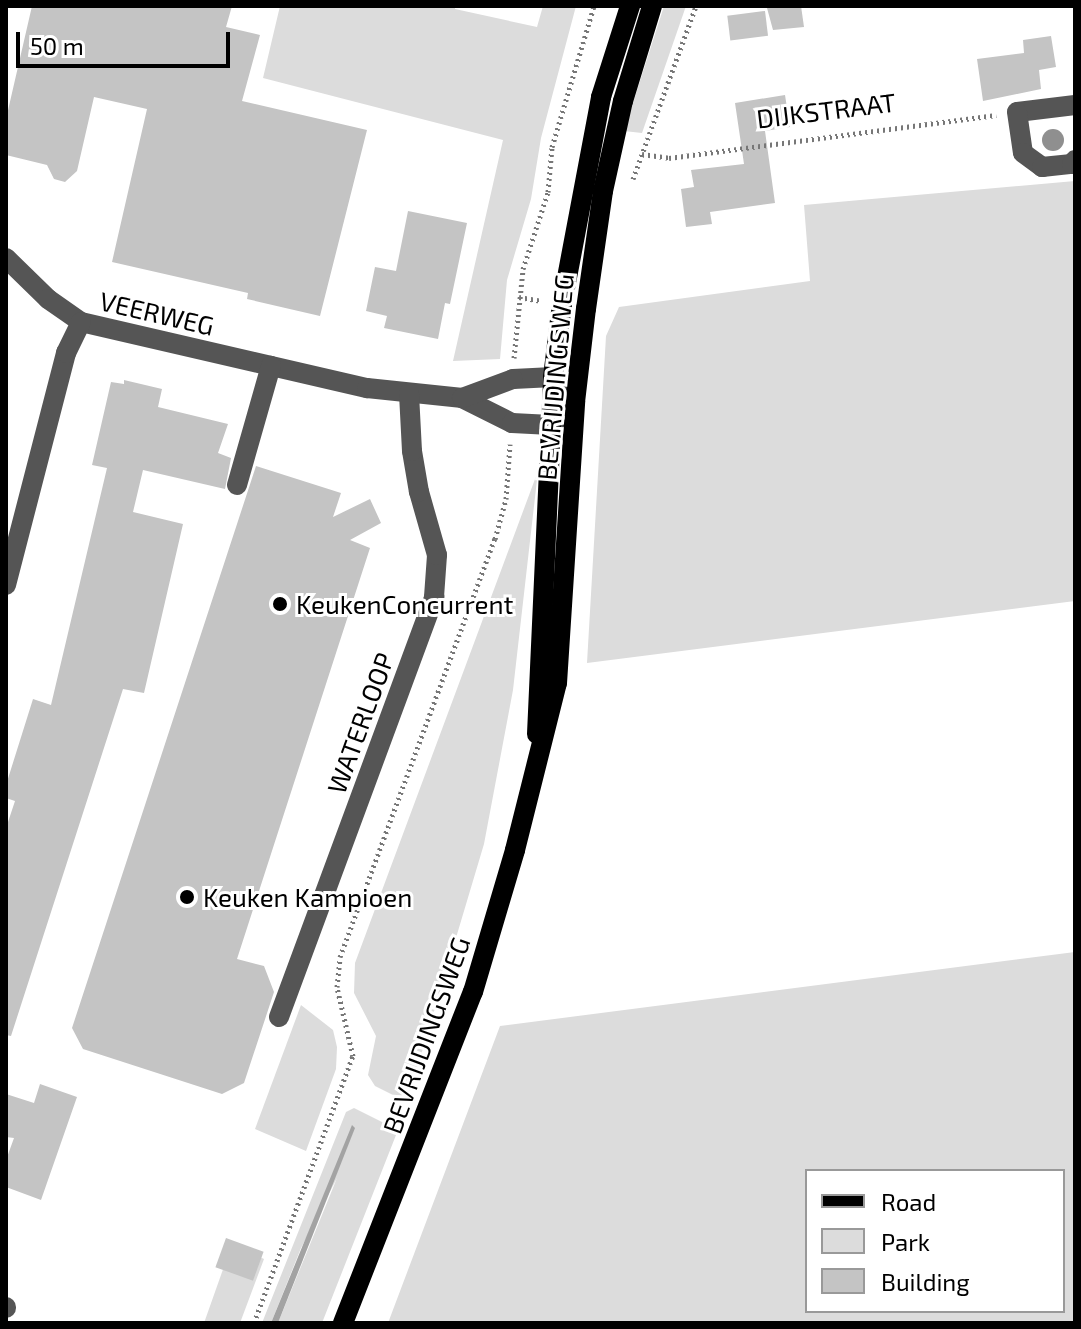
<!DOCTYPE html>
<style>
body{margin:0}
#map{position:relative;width:1081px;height:1329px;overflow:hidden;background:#fff;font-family:"Exo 2",sans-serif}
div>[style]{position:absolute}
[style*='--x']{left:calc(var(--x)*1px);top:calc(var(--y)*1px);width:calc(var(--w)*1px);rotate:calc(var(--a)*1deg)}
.green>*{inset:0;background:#dcdcdc}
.water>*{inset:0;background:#a3a3a3}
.building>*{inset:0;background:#c4c4c4;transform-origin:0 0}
.path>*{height:5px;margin-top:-2.5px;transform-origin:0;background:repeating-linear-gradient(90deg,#777 0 2px,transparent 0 6px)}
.minor>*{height:20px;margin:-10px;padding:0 10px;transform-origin:10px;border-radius:10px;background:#555}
.major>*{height:20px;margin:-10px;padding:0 10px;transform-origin:10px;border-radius:10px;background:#000}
.trees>*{width:22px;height:22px;margin:-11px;border-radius:50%;background:#8f8f8f}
.dots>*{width:22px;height:22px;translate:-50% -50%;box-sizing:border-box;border:4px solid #fff;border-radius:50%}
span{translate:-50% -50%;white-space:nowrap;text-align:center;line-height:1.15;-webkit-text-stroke:6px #fff;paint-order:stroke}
.street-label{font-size:26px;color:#000}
.poi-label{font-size:26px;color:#000}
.left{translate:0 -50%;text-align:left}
.frame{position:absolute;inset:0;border:8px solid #000;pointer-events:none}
.legend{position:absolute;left:805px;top:1169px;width:260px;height:144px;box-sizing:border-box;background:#fff;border:2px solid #999;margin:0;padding:10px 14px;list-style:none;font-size:24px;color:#000}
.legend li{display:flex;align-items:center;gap:16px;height:40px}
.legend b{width:40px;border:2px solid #999}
.scale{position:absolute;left:16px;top:32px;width:214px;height:36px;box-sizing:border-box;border:4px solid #000;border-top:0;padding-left:10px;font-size:24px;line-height:28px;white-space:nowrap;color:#000;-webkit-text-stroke:6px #fff;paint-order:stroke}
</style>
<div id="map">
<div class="green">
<i style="clip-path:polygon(280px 6px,455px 6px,455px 9px,537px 27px,543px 6px,576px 6px,541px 138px,531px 199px,507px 280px,500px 359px,453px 361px,503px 140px,263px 78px)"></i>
<i style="clip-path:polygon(664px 6px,686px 6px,642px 133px,624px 131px)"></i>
<i style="clip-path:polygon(1075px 181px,1075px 601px,587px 663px,606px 336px,619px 307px,810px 281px,804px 205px)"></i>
<i style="clip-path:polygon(538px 471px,513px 690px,484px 844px,407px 1102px,375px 1086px,368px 1075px,376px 1036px,354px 993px,355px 963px)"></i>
<i style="clip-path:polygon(evenodd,1075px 952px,1075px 1323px,388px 1323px,500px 1026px,1075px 952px,807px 1171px,1063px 1171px,1063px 1311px,807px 1311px,807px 1171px)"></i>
<i style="clip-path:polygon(301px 1005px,333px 1030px,337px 1047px,336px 1069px,306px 1151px,255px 1129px)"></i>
<i style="clip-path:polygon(354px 1108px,398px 1130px,322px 1323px,278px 1323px,337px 1178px,301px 1248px,271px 1323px,262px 1323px,346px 1112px)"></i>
<i style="clip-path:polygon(232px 1244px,264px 1259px,240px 1323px,204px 1323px)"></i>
</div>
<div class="water">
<i style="clip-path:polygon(352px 1125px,355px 1128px,278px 1323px,271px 1323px)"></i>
</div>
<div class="building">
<i style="clip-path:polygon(32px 6px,232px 6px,226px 27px,260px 35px,242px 101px,367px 130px,320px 316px,247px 299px,248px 293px,112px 262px,147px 109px,94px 97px,77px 171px,65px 182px,54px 179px,47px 165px,6px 155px,6px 119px)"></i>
<i style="clip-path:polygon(801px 6px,804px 27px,773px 30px,767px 8px)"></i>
<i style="left:765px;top:11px;width:25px;height:38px;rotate:83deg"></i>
<i style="clip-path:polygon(1051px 36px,1056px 67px,1039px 70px,1041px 89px,983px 101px,977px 59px,1024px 53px,1023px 40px)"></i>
<i style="clip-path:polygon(785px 95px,790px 127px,765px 131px,775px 203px,710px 212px,712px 224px,686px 227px,681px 189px,694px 187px,691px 170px,744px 164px,735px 103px)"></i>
<i style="clip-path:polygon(408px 211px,467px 223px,450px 304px,445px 303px,438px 339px,384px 328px,387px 316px,366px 311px,375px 267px,396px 271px)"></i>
<i style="clip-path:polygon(124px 380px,162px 389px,158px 407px,228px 424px,218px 453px,231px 458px,225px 489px,143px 470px,133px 512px,183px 524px,144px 693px,123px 689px,11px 1036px,6px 1035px,6px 828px,15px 801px,6px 798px,6px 785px,33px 699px,51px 705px,107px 468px,92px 465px,111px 382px,124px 384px)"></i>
<i style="clip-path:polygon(256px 466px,341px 493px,333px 517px,370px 499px,381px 523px,350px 540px,370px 548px,237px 959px,264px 966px,274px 992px,244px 1083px,222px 1094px,83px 1049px,72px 1028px)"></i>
<i style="clip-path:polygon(40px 1084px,77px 1097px,41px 1200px,6px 1187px,6px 1160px,14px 1138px,6px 1137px,6px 1094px,34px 1103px)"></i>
<i style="left:226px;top:1238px;width:40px;height:31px;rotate:20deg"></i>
</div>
<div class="path">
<i style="--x:642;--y:154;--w:27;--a:8"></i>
<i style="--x:669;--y:158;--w:330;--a:-7.5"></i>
<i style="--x:633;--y:179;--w:184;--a:-70"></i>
<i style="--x:519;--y:297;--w:22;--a:10"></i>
<i style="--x:514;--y:358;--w:89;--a:-84.2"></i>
<i style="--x:523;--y:269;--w:81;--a:-72"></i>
<i style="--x:548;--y:192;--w:45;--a:-84.9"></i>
<i style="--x:552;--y:147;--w:147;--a:-73.4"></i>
<i style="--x:254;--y:1323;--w:285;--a:-69.7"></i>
<i style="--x:353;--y:1056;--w:71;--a:-103.1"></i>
<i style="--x:337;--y:987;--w:30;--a:-84"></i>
<i style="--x:340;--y:957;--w:446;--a:-69.7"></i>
<i style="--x:495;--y:539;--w:41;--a:-74.6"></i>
<i style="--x:506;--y:499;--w:55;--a:-85.8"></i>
</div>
<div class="minor">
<i style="--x:1075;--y:105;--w:58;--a:173.1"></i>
<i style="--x:1017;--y:112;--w:41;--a:81.7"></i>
<i style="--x:1023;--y:153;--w:24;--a:36"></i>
<i style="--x:1042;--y:167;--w:30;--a:-6"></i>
<i style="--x:1072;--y:164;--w:5;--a:-53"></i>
<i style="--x:6;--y:258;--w:59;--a:44.3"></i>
<i style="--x:48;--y:299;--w:40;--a:34.9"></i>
<i style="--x:81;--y:322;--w:294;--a:13"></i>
<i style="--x:367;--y:388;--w:96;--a:6"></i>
<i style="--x:462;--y:398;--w:56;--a:26.6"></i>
<i style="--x:512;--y:423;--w:39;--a:3"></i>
<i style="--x:551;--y:425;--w:33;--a:-44"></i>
<i style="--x:575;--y:402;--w:33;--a:-131"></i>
<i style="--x:553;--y:377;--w:40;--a:177.1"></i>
<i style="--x:513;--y:379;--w:54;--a:159.6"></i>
<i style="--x:237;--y:485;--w:124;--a:-74.1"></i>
<i style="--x:6;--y:585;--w:240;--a:-75.5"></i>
<i style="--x:66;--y:353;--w:34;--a:-64"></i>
<i style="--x:279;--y:1017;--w:448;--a:-69.7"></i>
<i style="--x:434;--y:597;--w:42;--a:-85.9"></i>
<i style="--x:437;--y:555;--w:66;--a:-105.9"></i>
<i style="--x:419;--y:492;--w:42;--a:-99.7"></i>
<i style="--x:412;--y:451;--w:58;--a:-93"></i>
<i style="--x:6;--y:1308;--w:1;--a:-90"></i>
</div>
<div class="major">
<i style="--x:537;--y:734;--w:357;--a:-87.4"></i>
<i style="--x:553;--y:377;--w:74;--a:-83"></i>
<i style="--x:562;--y:304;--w:211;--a:-79.3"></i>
<i style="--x:601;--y:97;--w:96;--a:-72.3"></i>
<i style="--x:343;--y:1323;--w:356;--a:-68.6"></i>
<i style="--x:473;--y:992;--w:148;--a:-73.5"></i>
<i style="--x:515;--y:850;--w:172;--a:-75.9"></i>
<i style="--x:557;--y:683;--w:282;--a:-86.3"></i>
<i style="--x:575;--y:402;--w:94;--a:-83.3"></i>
<i style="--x:586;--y:309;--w:119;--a:-81.8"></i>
<i style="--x:603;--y:191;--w:92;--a:-77.5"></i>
<i style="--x:623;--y:101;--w:99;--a:-73"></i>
</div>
<div class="trees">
<i style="left:1053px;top:140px"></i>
</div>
<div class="dots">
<i style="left:280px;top:604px;background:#000"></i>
<i style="left:187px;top:897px;background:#000"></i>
</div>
<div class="street-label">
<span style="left:826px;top:110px;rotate:-7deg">DIJKSTRAAT</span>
<span style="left:157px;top:313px;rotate:13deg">VEERWEG</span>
<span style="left:555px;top:377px;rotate:-85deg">BEVRIJDINGSWEG</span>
<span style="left:360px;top:723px;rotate:-70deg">WATERLOOP</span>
<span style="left:426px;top:1035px;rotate:-70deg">BEVRIJDINGSWEG</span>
</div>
<div class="poi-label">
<span class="left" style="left:296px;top:604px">KeukenConcurrent</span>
<span class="left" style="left:203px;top:897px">Keuken Kampioen</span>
</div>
<div class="frame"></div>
<ul class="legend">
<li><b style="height:10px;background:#000"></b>Road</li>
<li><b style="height:22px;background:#dcdcdc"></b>Park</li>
<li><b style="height:22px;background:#c4c4c4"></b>Building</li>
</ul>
<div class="scale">50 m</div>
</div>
